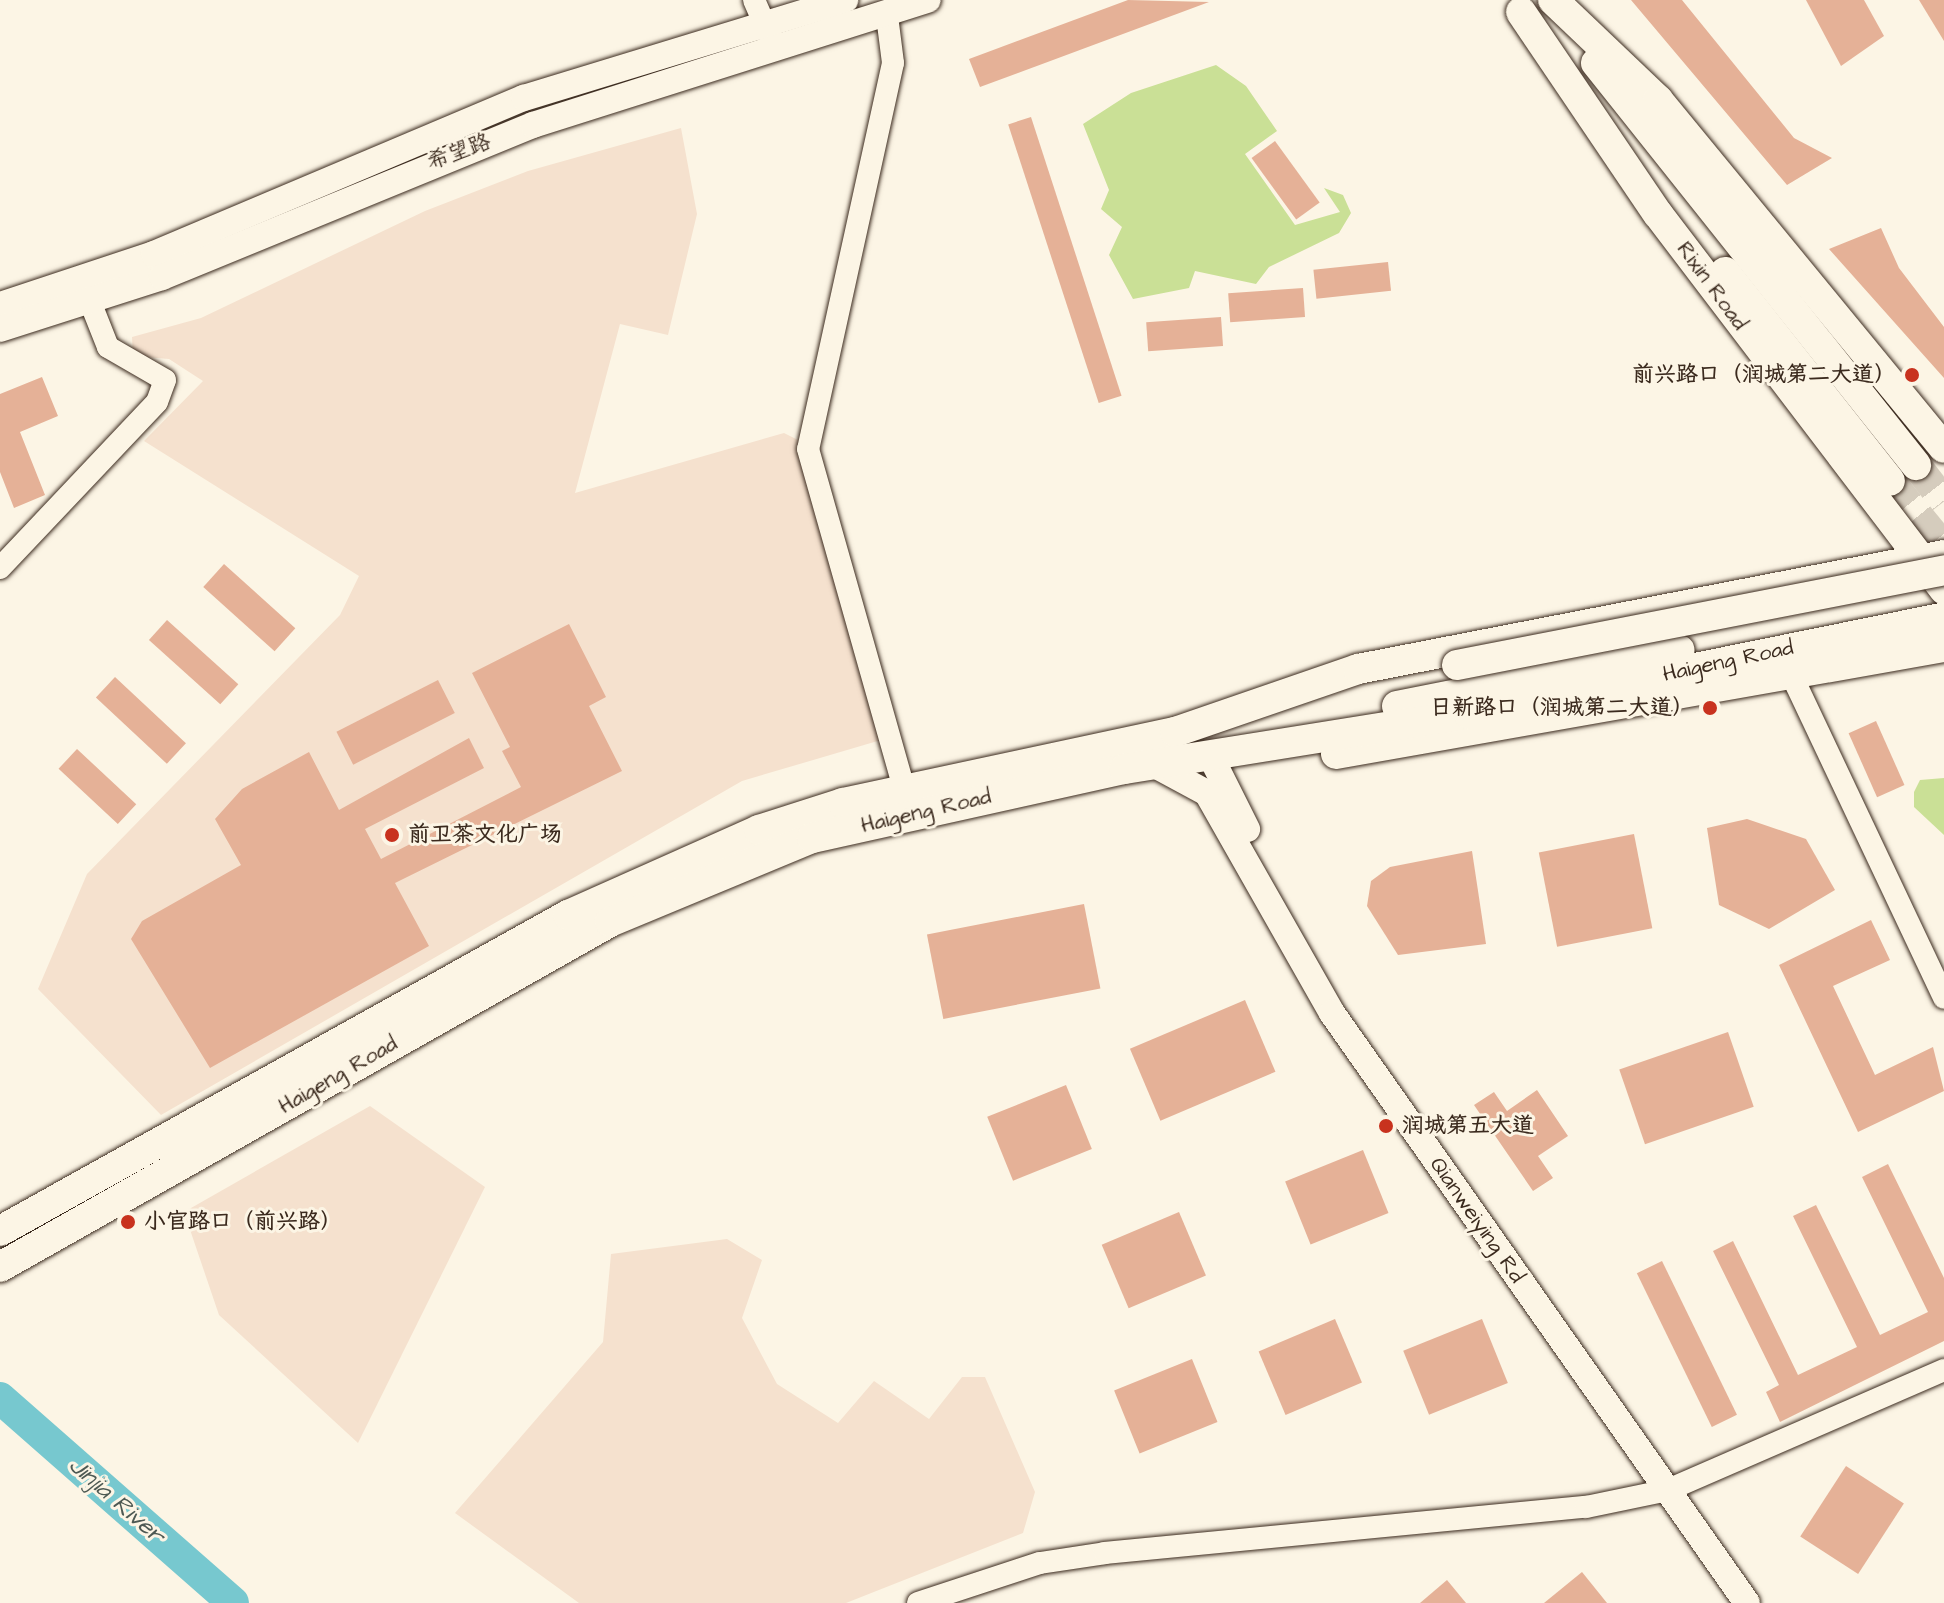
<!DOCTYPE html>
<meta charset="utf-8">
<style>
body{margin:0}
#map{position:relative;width:1944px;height:1603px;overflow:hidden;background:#fcf5e5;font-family:"Architects Daughter","LXGW WenKai TC",sans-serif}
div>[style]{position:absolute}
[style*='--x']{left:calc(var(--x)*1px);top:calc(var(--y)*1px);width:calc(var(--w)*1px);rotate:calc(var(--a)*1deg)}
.built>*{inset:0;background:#f5e1ce}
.green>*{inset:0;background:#cae096}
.river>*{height:32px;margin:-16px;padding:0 16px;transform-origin:16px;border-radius:16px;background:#77c8cf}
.building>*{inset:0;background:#e5b197;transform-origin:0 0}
.secondary-tunnel>*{height:30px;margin-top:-15px;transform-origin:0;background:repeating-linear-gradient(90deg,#d5ccbd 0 30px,transparent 0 45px)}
.roads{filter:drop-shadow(0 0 2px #3b2a1e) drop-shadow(0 0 2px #3b2a1e)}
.minor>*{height:22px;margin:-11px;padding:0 11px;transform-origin:11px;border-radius:11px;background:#fcf5e5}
.tertiary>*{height:26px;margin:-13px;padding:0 13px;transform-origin:13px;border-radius:13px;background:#fcf5e5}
.secondary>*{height:30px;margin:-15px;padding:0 15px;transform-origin:15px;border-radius:15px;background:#fcf5e5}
.bridges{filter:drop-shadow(0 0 2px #3b2a1e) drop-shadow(0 0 2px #3b2a1e)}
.secondary-bridge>*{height:30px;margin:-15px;padding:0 15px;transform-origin:15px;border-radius:15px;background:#fcf5e5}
.dots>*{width:22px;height:22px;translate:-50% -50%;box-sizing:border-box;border:4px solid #fcf5e5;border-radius:50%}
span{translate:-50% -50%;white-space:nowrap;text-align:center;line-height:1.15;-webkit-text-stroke:6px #fcf5e5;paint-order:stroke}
.street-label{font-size:22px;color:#3b2a1e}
.poi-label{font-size:22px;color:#3b2a1e;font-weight:700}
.right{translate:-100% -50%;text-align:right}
.left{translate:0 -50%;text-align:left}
.water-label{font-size:24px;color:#4d5953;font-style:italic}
</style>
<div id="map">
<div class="built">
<i style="clip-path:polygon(681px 128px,697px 214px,668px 335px,620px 324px,575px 493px,784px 433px,798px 440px,881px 740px,742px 781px,161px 1115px,38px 989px,87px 874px,340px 615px,359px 576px,144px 441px,203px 381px,169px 359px,133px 356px,132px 337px,201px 318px,425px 211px,528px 171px)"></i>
<i style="clip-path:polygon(370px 1106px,485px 1187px,358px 1443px,219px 1315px,184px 1212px)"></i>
<i style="clip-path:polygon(727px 1239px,762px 1260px,742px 1318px,777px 1384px,838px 1423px,874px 1381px,929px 1419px,962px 1377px,985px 1377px,1035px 1492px,1023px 1533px,846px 1603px,579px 1603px,455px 1513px,603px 1342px,611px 1254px)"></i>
</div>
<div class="green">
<i style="clip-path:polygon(1216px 65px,1246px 86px,1277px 131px,1245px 154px,1295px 225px,1340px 212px,1324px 188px,1343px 195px,1351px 213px,1339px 233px,1269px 267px,1256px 284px,1195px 271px,1189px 288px,1133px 299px,1109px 255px,1122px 227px,1101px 209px,1109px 190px,1083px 124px,1131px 93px)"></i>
<i style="clip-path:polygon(1944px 778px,1944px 835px,1914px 807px,1914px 792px,1920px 780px)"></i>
</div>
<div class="river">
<i style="--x:0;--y:1398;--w:310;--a:41.3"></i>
</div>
<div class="building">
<i style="clip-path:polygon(1128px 0,1209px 2px,980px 87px,969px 59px)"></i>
<i style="clip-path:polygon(1631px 0,1682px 0,1794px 138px,1832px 158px,1787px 185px)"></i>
<i style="clip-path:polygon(1806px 0,1864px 0,1884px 36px,1841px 66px)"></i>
<i style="clip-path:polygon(1919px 0,1944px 0,1944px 41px)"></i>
<i style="left:1031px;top:117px;width:293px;height:24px;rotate:72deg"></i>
<i style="left:1275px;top:141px;width:76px;height:29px;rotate:54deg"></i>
<i style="clip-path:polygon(1881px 228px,1899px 268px,1944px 327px,1944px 378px,1829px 249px)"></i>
<i style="left:1388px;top:262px;width:29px;height:75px;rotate:84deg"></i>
<i style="left:1303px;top:288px;width:29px;height:75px;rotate:86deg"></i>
<i style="left:1221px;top:317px;width:29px;height:75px;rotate:86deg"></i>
<i style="clip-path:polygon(42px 377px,58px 416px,20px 432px,45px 495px,14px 508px,0 472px,0 394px)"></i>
<i style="left:224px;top:564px;width:96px;height:31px;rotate:42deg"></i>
<i style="left:167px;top:620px;width:96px;height:27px;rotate:42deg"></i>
<i style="clip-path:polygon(569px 624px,606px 697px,589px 706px,622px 771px,395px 883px,429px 946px,210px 1068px,131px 939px,142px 921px,241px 865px,215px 819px,242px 789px,309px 752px,339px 810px,469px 738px,484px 768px,365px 829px,381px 859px,521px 787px,502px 751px,510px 747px,472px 673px)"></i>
<i style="left:115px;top:677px;width:97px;height:28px;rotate:43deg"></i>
<i style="left:438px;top:680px;width:37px;height:114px;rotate:63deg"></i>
<i style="left:1876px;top:721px;width:70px;height:30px;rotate:66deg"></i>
<i style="left:77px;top:749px;width:81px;height:27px;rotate:43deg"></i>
<i style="clip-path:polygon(1747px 819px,1806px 839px,1835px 890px,1769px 929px,1719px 905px,1707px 828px)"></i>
<i style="left:1634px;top:834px;width:96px;height:97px;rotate:79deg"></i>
<i style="clip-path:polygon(1472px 851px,1486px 944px,1398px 955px,1367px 906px,1371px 881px,1390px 867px)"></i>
<i style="left:1084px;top:904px;width:86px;height:160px;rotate:79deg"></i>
<i style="clip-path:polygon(1871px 920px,1890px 960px,1833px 986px,1875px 1075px,1933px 1047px,1944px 1091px,1858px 1132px,1779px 965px)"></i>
<i style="left:1245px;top:1000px;width:78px;height:125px;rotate:67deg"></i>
<i style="left:1728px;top:1032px;width:79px;height:115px;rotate:71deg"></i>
<i style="left:1066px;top:1085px;width:69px;height:85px;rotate:68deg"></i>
<i style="clip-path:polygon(1537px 1090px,1568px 1136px,1538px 1156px,1553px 1178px,1533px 1191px,1474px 1105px,1494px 1092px,1507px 1111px)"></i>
<i style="left:1363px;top:1150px;width:68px;height:84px;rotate:68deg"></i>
<i style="clip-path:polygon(1888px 1164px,1944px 1278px,1944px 1341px,1780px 1422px,1766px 1392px,1779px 1385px,1713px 1251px,1733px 1241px,1798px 1375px,1857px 1347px,1793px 1216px,1816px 1205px,1880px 1335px,1928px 1312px,1862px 1177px)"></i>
<i style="left:1179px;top:1212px;width:69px;height:84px;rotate:67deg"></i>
<i style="left:1662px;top:1261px;width:171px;height:28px;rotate:64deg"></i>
<i style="left:1335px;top:1319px;width:69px;height:83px;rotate:67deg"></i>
<i style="left:1482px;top:1319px;width:69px;height:85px;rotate:68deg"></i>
<i style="left:1192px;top:1359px;width:68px;height:84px;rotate:68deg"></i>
<i style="left:1846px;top:1466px;width:69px;height:84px;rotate:33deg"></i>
<i style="clip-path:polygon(1582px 1572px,1607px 1603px,1544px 1603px)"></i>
<i style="clip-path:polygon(1447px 1580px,1466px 1603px,1420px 1603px)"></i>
</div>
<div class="secondary-tunnel">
<i style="--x:1916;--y:465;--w:46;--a:52.1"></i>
<i style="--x:1890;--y:481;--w:85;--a:50.7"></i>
</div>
<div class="roads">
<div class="minor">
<i style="--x:754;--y:0;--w:43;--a:66.4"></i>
<i style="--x:887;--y:16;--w:47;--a:82.7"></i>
<i style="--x:893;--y:63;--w:395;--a:102.4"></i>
<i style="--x:808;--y:449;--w:353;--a:74.2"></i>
<i style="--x:0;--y:568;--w:228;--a:-46.6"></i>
<i style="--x:157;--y:402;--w:23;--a:-70"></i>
<i style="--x:165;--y:380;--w:66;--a:-149.9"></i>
<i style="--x:108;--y:347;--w:52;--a:-111.6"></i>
<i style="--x:1791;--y:674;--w:358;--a:64.7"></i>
<i style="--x:918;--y:1603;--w:128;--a:-18.2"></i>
<i style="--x:1040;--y:1563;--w:66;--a:-8.7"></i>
<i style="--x:1105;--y:1553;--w:483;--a:-5.5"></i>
<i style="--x:1586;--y:1507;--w:84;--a:-11.7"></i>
<i style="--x:1668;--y:1490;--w:301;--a:-23.5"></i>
</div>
<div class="tertiary">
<i style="--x:0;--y:305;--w:162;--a:-18.3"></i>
<i style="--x:154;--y:254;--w:402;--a:-22.9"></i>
<i style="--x:524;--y:98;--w:336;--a:-17"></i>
<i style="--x:0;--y:329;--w:170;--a:-17.8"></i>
<i style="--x:162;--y:277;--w:401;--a:-22.3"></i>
<i style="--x:533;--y:125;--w:414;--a:-17.6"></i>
<i style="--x:1210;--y:755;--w:83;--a:63.4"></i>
<i style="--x:1155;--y:765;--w:59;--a:28.3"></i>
<i style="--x:1207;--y:793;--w:253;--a:60.4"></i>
<i style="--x:1332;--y:1013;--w:721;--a:54.88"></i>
</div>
<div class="secondary">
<i style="--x:1553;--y:0;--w:145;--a:43.6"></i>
<i style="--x:1658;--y:100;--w:450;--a:50.6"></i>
<i style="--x:1521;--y:12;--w:244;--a:55.9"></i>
<i style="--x:1658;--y:214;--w:472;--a:52.7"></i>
<i style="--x:1596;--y:63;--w:514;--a:51.48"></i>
<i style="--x:1725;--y:272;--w:266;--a:51.7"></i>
<i style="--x:1397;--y:706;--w:288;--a:-11.2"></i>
<i style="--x:1336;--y:754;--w:617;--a:-9.98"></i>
<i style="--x:0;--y:1231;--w:650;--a:-29.09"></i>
<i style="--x:568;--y:915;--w:209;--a:-24"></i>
<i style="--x:759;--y:830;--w:88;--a:-17.8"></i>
<i style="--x:843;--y:803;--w:340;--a:-12.1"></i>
<i style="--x:1175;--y:732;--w:194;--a:-19"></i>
<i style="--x:1358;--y:669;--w:597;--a:-11.01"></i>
<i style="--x:0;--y:1267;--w:701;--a:-29.49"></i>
<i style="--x:610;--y:922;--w:219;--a:-22.6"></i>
<i style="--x:812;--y:838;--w:320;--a:-12.5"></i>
<i style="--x:1124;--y:769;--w:349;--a:-9.1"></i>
<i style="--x:1469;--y:714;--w:485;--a:-11.5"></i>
</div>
</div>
<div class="bridges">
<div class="secondary-bridge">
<i style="--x:1457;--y:665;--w:496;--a:-11"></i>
</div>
</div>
<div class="dots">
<i style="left:1912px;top:375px;background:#c8321e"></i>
<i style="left:1710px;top:708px;background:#c8321e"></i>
<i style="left:392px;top:835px;background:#c8321e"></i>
<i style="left:1386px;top:1126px;background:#c8321e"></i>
<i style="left:128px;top:1222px;background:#c8321e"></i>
</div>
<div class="street-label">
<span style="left:459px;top:152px;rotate:-20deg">希望路</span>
<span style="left:1712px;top:286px;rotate:54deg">Rixin Road</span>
<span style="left:1728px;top:661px;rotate:-12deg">Haigeng Road</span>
<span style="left:926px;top:811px;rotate:-13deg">Haigeng Road</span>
<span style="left:338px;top:1075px;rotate:-30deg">Haigeng Road</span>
<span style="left:1477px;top:1220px;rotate:55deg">Qianweiying Rd</span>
</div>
<div class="poi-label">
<span class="right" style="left:1896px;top:375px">前兴路口（润城第二大道）</span>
<span class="right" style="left:1694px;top:708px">日新路口（润城第二大道）</span>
<span class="left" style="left:408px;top:835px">前卫茶文化广场</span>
<span class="left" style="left:1402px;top:1126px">润城第五大道</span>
<span class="left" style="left:144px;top:1222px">小官路口（前兴路）</span>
</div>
<div class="water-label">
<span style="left:116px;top:1501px;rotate:41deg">Jinjia River</span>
</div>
</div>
